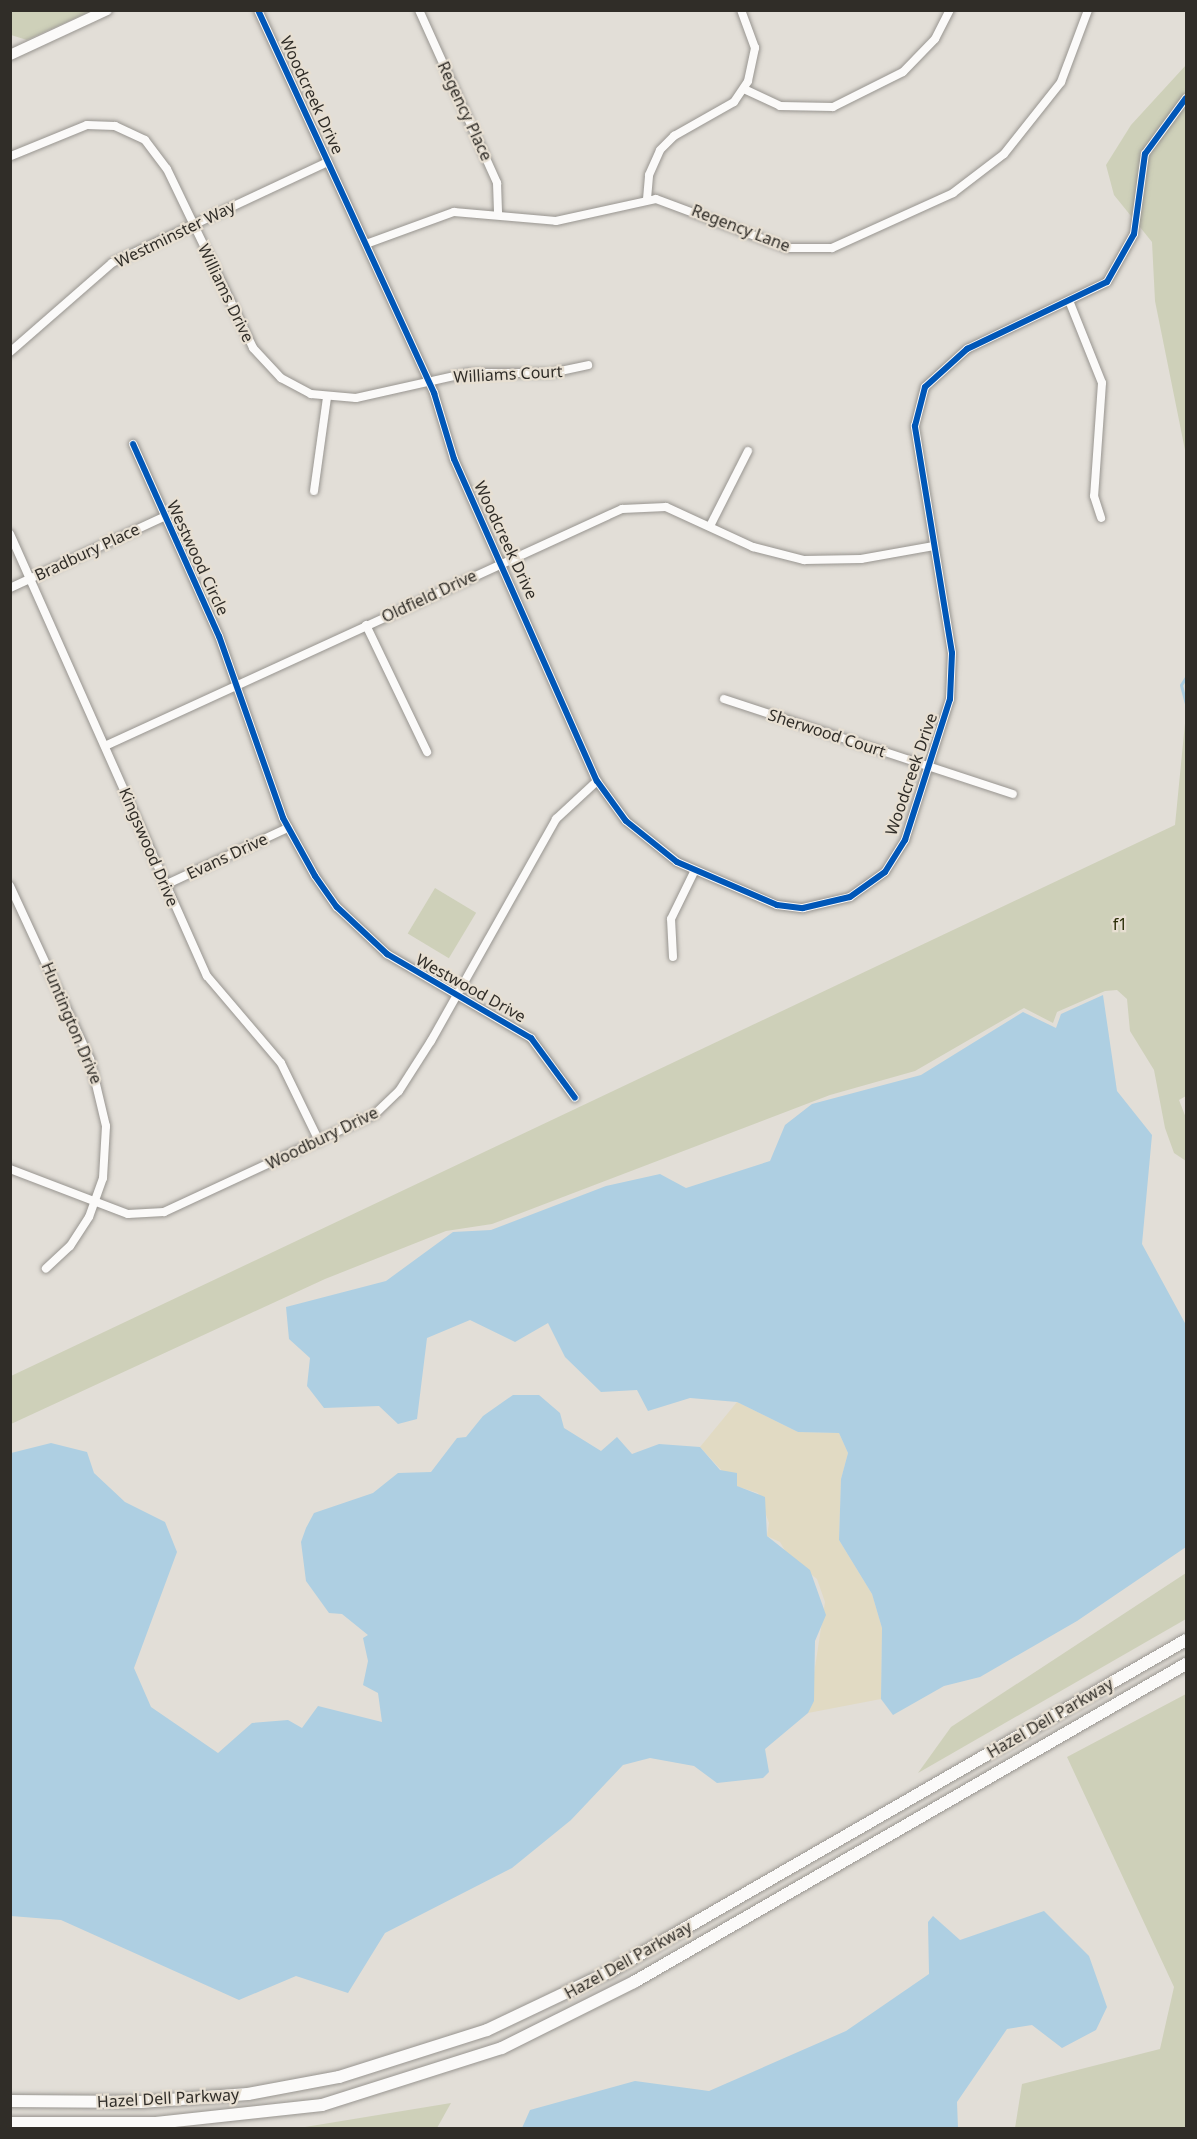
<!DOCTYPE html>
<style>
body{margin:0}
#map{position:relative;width:1197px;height:2139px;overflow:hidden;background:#e2ded7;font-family:"Noto Sans",sans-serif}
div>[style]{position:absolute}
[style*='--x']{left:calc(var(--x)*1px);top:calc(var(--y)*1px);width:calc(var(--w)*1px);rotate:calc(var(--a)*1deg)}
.green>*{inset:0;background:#ced0b9;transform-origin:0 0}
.sand>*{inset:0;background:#e1dac3}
.water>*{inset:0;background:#aecfe2}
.stream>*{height:3px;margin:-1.5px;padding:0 1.5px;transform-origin:1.5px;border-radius:1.5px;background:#aecfe2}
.roads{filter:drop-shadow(0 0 2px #989590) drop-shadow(0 0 2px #989590)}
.minor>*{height:8px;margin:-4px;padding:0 4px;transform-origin:4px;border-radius:4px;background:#fbfaf9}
.tertiary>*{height:10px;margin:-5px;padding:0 5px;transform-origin:5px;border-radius:5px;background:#fbfaf9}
.secondary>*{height:12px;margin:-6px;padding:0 6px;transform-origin:6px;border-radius:6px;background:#fbfaf9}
.cycleway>*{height:6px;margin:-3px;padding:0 3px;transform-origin:3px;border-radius:3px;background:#0057b8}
span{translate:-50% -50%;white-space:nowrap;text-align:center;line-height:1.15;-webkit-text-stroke:4.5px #e7dfd2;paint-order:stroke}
.street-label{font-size:16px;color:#302d28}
.park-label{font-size:16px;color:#282c05}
.frame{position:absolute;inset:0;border:12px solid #302d28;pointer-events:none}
</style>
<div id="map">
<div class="green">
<i style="clip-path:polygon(10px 11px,11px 10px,91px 11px,27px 40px,11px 35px)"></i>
<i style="clip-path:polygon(1186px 65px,1186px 455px,1155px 301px,1152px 242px,1114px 195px,1106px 165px,1131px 125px)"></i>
<i style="clip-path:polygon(1186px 713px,1186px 1096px,1179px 1100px,1186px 1118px,1186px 1161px,1174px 1153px,1165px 1128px,1154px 1070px,1130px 1031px,1127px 999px,1117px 990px,1105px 991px,1057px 1012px,1053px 1023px,1024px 1008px,915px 1071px,830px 1095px,492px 1224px,446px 1231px,325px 1279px,11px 1424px,11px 1376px,1175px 825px)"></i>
<i style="left:435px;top:888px;width:48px;height:53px;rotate:31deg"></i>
<i style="clip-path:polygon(1186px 1573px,1186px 1619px,918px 1773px,951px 1727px)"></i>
<i style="clip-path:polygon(1186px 1694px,1186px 2128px,1015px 2128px,1022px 2084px,1160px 2049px,1174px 1987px,1067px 1757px)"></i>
<i style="clip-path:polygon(451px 2103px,437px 2128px,299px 2128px)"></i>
</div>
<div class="sand">
<i style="clip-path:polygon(737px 1402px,798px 1432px,839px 1433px,848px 1453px,841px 1479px,839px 1540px,872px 1594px,882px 1628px,881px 1699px,808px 1713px,825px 1602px,817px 1579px,789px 1557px,780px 1542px,767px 1536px,769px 1523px,758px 1493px,736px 1486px,700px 1447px)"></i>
</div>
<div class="water">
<i style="clip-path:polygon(1103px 995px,1117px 1091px,1152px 1135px,1142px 1244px,1186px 1325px,1186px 1547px,1077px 1621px,980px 1677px,944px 1686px,893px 1715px,881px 1699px,882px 1628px,872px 1594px,839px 1540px,841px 1479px,848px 1453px,839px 1433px,798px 1432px,737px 1402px,690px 1398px,648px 1411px,637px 1390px,601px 1392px,565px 1357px,548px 1323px,515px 1342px,470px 1320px,427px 1338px,417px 1419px,398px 1424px,379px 1406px,324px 1408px,307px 1386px,310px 1358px,289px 1339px,286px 1307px,386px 1281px,453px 1232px,491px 1230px,606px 1186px,660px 1174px,686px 1188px,770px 1161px,785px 1125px,812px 1104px,921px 1075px,1023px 1012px,1056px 1028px,1061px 1014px)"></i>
<i style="clip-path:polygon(513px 1395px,539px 1395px,560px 1413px,564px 1428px,601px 1451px,617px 1437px,632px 1454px,659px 1444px,700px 1447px,720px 1470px,737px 1473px,737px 1486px,765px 1497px,767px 1536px,810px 1570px,826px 1615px,815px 1641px,814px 1701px,808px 1713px,765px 1749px,769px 1772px,763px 1778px,717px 1783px,694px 1766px,650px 1758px,623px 1765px,571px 1820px,512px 1868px,385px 1933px,348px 1993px,296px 1976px,239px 2000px,61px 1920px,11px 1916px,11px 1453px,51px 1443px,87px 1452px,94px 1473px,125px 1502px,165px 1522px,177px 1552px,134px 1668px,151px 1707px,218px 1753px,252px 1723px,288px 1720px,302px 1728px,318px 1706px,382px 1722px,378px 1693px,363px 1685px,368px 1661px,363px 1638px,368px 1635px,342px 1614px,329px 1613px,306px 1581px,301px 1542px,306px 1528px,314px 1513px,373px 1493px,398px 1473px,431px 1472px,457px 1438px,466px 1437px,483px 1416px)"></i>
<i style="clip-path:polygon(1044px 1911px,1089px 1956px,1107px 2007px,1096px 2030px,1062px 2048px,1032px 2025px,1007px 2029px,957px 2102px,958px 2128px,522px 2128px,530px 2110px,635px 2081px,709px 2091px,846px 2031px,929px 1974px,928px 1922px,933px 1916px,960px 1940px)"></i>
</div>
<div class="stream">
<i style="--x:1186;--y:677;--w:9;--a:122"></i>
<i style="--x:1181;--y:685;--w:20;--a:75"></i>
<i style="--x:1186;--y:745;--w:36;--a:90"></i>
</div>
<div class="roads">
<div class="minor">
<i style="--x:258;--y:10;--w:422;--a:65.3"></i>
<i style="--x:434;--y:393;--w:69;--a:73.1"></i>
<i style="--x:454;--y:459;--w:352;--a:66.1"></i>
<i style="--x:597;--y:781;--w:49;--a:54.1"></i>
<i style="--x:626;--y:821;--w:65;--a:38.8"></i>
<i style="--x:677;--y:862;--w:109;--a:23.3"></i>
<i style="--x:777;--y:905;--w:26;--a:7"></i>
<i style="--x:803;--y:908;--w:48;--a:-13.2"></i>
<i style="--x:850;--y:897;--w:43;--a:-35.5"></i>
<i style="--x:885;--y:872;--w:38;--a:-58"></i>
<i style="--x:905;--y:840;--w:148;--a:-72.3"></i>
<i style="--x:950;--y:699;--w:46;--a:-87.5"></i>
<i style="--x:952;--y:653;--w:230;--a:-99.3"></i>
<i style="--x:915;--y:426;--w:40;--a:-75.6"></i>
<i style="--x:925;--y:387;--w:57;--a:-42.1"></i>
<i style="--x:967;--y:349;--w:155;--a:-25.6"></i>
<i style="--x:1107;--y:282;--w:55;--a:-60.6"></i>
<i style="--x:1134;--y:234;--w:81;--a:-82.2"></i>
<i style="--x:1145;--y:154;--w:69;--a:-53.8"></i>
<i style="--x:419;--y:10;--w:190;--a:65.7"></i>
<i style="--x:497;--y:183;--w:30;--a:88"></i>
<i style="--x:744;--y:89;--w:40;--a:25"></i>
<i style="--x:780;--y:106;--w:53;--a:1.1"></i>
<i style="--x:833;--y:107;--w:78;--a:-26.6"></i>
<i style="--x:903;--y:72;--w:46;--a:-45.9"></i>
<i style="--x:935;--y:39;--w:33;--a:-63"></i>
<i style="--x:11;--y:156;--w:82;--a:-22.2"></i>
<i style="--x:87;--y:125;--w:28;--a:2"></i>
<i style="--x:115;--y:126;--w:33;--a:25"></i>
<i style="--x:145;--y:140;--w:36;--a:53"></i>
<i style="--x:167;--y:169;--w:199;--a:64.3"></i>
<i style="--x:253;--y:348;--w:41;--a:47"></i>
<i style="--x:281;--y:378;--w:34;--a:28"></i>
<i style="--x:311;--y:394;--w:45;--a:5.1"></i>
<i style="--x:356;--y:398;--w:115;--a:-12.6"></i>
<i style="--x:468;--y:373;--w:83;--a:0"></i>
<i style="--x:551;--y:373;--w:38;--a:-12"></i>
<i style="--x:647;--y:199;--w:24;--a:-85"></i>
<i style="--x:649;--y:175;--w:27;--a:-66"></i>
<i style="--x:660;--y:150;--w:20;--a:-45"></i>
<i style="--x:674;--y:136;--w:69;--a:-29.5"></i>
<i style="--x:734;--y:102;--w:25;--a:-56"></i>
<i style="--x:748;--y:81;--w:34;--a:-78"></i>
<i style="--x:755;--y:48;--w:40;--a:-110.2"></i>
<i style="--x:366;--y:244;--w:94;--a:-20"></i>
<i style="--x:454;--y:212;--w:102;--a:5"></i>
<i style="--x:556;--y:221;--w:102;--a:-12.4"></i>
<i style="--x:656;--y:199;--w:140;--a:20.5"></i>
<i style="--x:787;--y:248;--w:45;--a:0"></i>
<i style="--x:832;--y:248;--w:133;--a:-24.4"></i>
<i style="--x:953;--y:193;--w:64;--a:-37.4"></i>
<i style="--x:1004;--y:154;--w:92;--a:-51.6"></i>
<i style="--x:1061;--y:82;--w:77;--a:-69.4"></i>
<i style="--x:1070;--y:303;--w:86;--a:68.2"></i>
<i style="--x:1102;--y:383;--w:113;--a:94"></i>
<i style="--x:1094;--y:496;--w:23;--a:72"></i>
<i style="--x:10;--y:352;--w:135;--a:-41.1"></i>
<i style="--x:112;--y:263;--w:238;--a:-25.1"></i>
<i style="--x:133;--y:444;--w:210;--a:65.9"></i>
<i style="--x:219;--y:636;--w:193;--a:70.6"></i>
<i style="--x:283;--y:818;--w:66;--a:61.1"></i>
<i style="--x:315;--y:876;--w:38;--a:55"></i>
<i style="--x:337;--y:907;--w:69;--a:43.2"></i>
<i style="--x:387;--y:954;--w:167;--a:30.3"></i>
<i style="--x:531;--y:1038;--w:74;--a:53.7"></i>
<i style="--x:314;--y:491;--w:95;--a:-82.1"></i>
<i style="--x:710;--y:526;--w:84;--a:-63.1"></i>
<i style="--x:10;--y:534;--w:484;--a:66"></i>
<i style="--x:207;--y:976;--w:114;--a:49.6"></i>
<i style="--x:281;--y:1063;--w:87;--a:64"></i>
<i style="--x:10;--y:588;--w:170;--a:-24.8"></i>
<i style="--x:366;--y:625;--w:141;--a:64.3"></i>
<i style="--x:724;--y:699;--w:304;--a:18.2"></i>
<i style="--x:105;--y:746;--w:569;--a:-24.63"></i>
<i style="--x:622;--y:509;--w:44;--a:-2.6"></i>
<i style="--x:666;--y:507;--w:96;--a:24.7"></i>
<i style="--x:753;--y:547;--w:53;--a:14.3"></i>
<i style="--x:804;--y:560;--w:57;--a:-1"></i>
<i style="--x:861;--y:559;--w:74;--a:-10.1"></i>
<i style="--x:165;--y:885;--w:136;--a:-24.9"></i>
<i style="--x:10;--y:886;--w:191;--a:65.2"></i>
<i style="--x:90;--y:1059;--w:69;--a:76.6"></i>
<i style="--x:106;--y:1126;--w:52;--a:93.3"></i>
<i style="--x:103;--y:1178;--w:41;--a:109.7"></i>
<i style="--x:89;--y:1217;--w:35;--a:123"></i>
<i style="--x:70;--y:1246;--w:33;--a:137"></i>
<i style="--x:673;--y:957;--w:38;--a:-93"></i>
<i style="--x:671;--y:919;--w:52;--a:-63.9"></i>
<i style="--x:10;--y:1169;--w:126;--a:20.9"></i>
<i style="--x:128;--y:1214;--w:36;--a:-3"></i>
<i style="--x:164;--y:1212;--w:233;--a:-24.9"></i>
<i style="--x:375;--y:1114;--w:33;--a:-44"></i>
<i style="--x:399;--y:1091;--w:59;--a:-57.4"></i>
<i style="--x:431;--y:1041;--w:255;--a:-60.6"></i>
<i style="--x:556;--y:819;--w:56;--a:-42.8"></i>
</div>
<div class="tertiary">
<i style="--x:10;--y:55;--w:107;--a:-24.9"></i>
</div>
<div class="secondary">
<i style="--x:10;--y:2101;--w:131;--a:0.4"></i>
<i style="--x:141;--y:2102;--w:107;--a:-4.3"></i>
<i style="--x:248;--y:2094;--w:93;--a:-10.6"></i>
<i style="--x:339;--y:2077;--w:155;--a:-17.6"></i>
<i style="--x:487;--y:2030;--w:137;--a:-25.4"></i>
<i style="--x:611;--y:1971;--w:663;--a:-29.93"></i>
<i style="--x:10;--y:2123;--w:146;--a:0"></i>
<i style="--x:156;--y:2123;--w:167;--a:-6.2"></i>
<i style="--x:322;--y:2105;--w:189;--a:-17.6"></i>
<i style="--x:502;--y:2048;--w:148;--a:-26.6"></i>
<i style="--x:634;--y:1982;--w:637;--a:-29.95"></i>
</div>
</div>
<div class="cycleway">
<i style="--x:258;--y:10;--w:422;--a:65.3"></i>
<i style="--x:434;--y:393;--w:69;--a:73.1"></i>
<i style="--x:454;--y:459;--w:352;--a:66.1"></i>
<i style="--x:597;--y:781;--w:49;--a:54.1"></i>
<i style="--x:626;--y:821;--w:65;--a:38.8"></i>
<i style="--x:677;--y:862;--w:109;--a:23.3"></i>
<i style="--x:777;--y:905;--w:26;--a:7"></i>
<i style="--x:803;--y:908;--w:48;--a:-13.2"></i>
<i style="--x:850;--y:897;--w:43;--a:-35.5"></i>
<i style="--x:885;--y:872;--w:38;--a:-58"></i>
<i style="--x:905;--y:840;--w:148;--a:-72.3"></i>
<i style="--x:950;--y:699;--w:46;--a:-87.5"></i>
<i style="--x:952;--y:653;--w:230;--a:-99.3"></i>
<i style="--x:915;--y:426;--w:40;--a:-75.6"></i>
<i style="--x:925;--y:387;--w:57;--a:-42.1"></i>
<i style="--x:967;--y:349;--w:155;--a:-25.6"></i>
<i style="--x:1107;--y:282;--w:55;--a:-60.6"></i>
<i style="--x:1134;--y:234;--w:81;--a:-82.2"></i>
<i style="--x:1145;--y:154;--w:69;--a:-53.8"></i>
<i style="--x:133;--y:444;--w:210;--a:65.9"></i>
<i style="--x:219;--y:636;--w:193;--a:70.6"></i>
<i style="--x:283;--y:818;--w:66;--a:61.1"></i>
<i style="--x:315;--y:876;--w:38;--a:55"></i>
<i style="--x:337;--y:907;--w:69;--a:43.2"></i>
<i style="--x:387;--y:954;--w:167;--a:30.3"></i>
<i style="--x:531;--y:1038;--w:74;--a:53.7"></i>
</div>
<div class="street-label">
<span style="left:312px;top:95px;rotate:65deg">Woodcreek Drive</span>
<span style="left:465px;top:111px;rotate:65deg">Regency Place</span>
<span style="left:741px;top:228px;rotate:21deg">Regency Lane</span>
<span style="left:175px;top:234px;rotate:-26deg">Westminster Way</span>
<span style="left:226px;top:293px;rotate:64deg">Williams Drive</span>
<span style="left:508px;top:374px;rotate:-3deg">Williams Court</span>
<span style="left:506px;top:540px;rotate:65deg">Woodcreek Drive</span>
<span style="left:87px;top:552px;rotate:-25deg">Bradbury Place</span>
<span style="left:198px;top:558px;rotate:65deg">Westwood Circle</span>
<span style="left:429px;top:596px;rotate:-25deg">Oldfield Drive</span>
<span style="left:827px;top:733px;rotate:18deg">Sherwood Court</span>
<span style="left:911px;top:774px;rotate:-71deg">Woodcreek Drive</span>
<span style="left:149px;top:847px;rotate:67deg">Kingswood Drive</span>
<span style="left:227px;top:856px;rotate:-25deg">Evans Drive</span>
<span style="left:471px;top:988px;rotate:29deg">Westwood Drive</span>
<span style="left:72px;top:1023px;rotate:67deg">Huntington Drive</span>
<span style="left:322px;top:1138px;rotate:-26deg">Woodbury Drive</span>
<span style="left:1050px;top:1718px;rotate:-30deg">Hazel Dell Parkway</span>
<span style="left:628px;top:1960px;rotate:-29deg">Hazel Dell Parkway</span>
<span style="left:168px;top:2098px;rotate:-3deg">Hazel Dell Parkway</span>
</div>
<div class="park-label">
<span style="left:1120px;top:924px">f1</span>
</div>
<div class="frame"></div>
</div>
